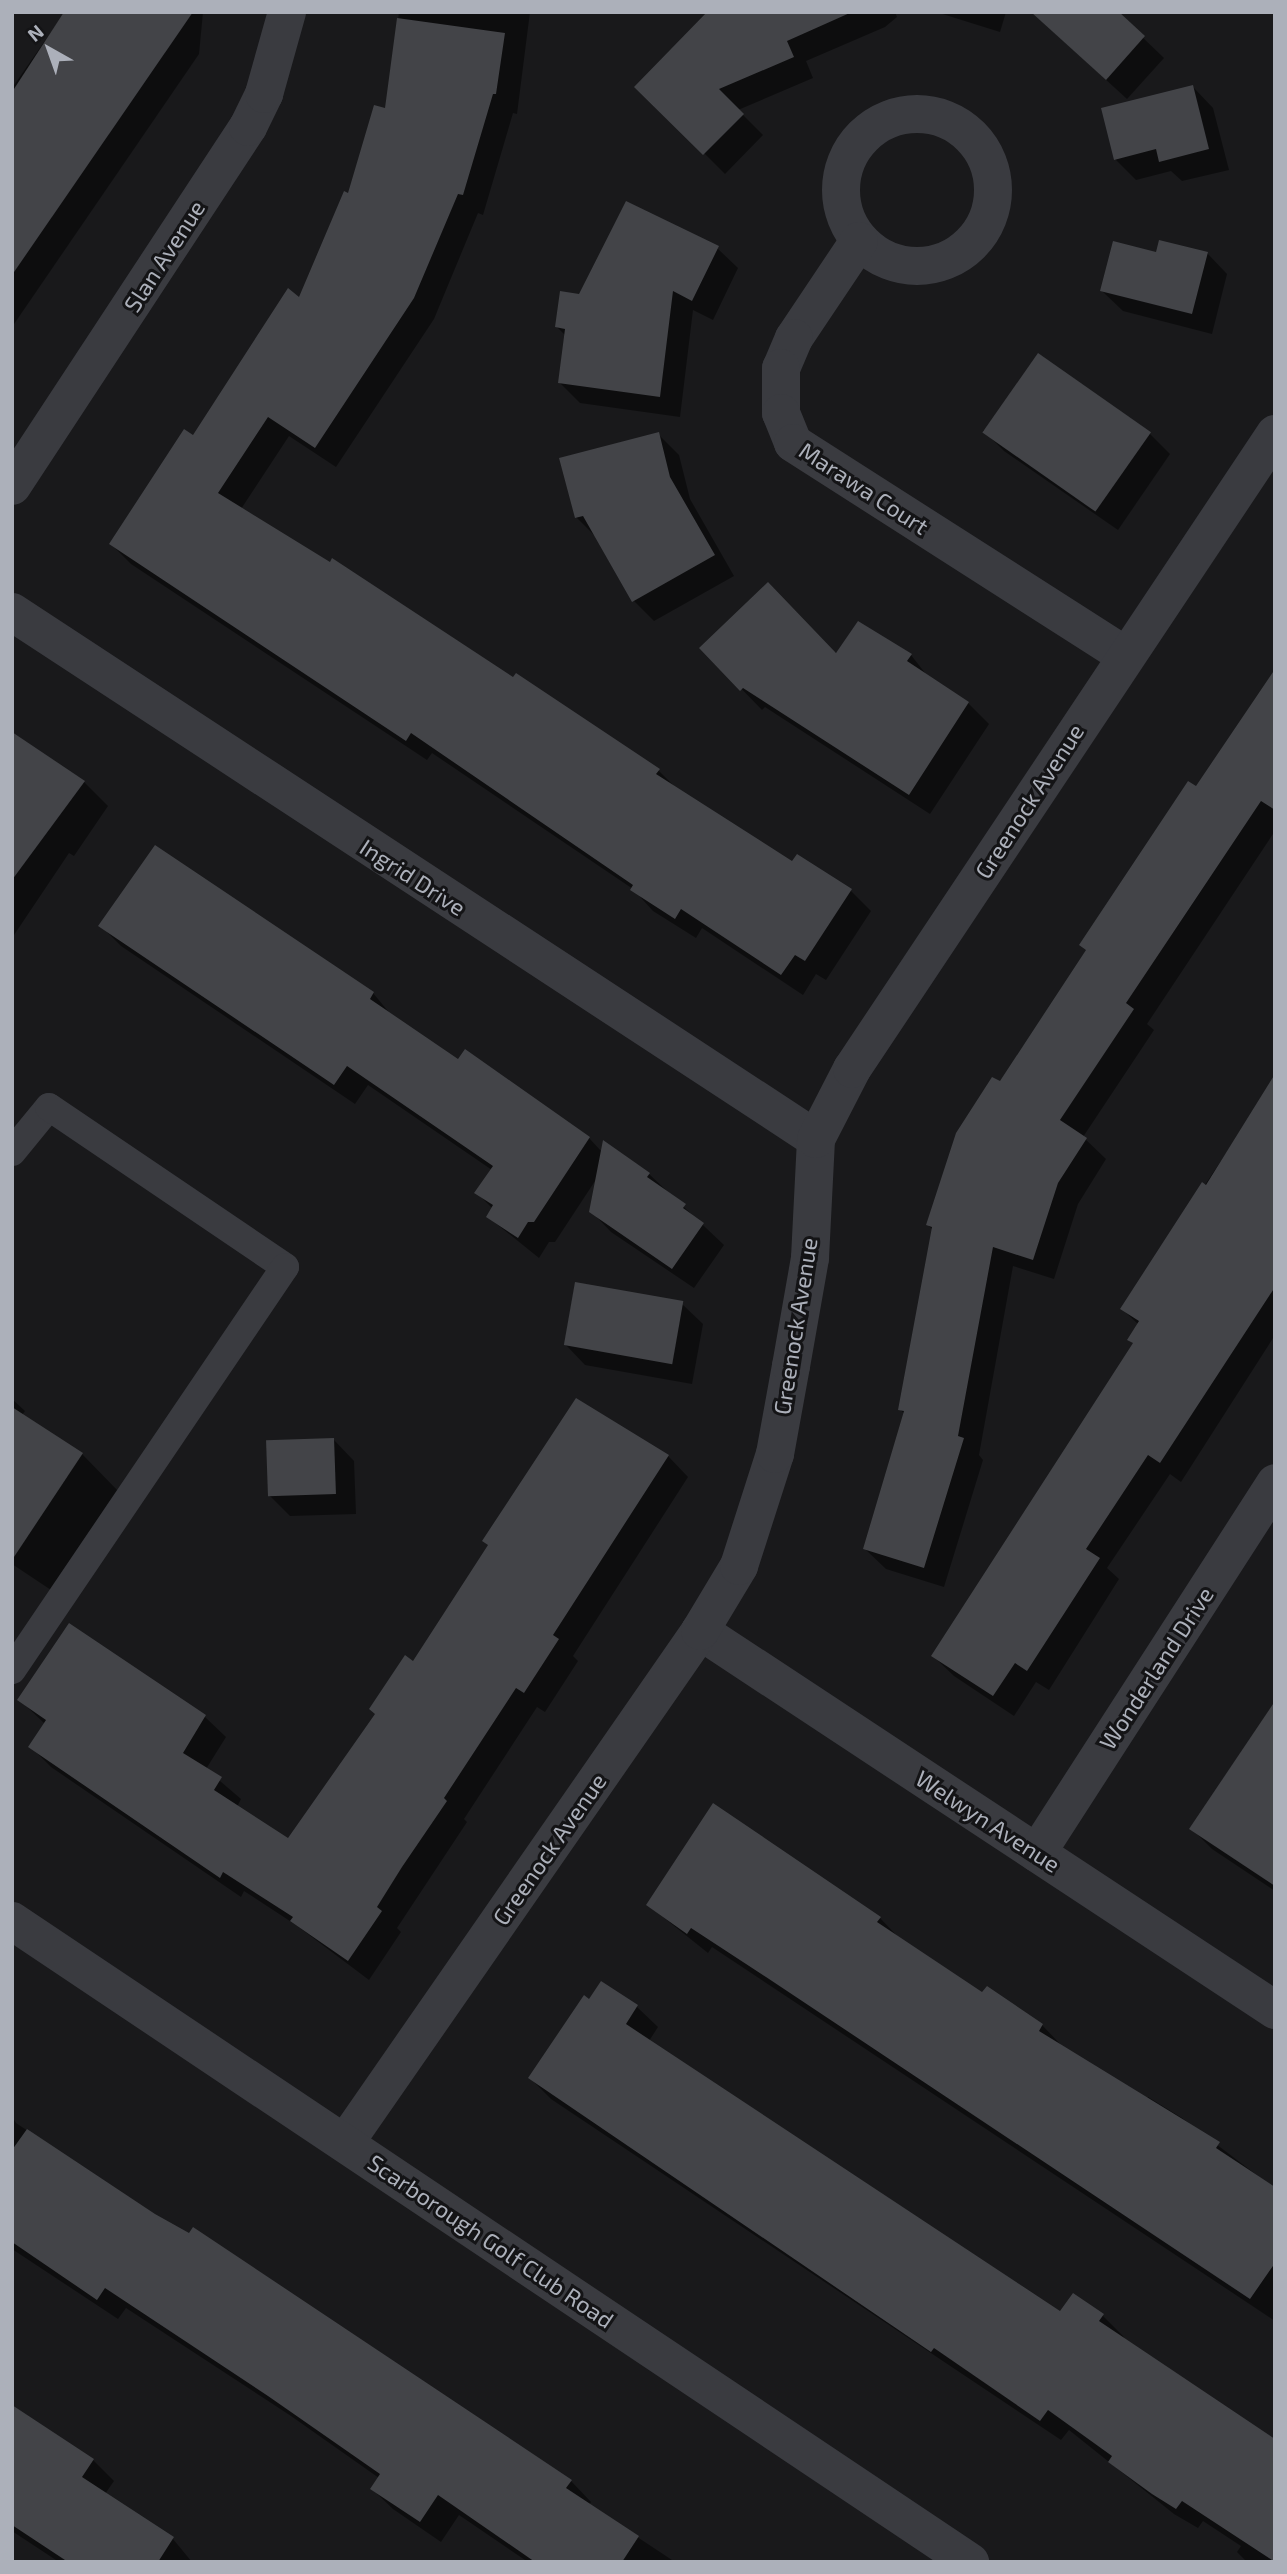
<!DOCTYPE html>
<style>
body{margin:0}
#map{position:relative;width:1287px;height:2574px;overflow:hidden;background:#19191b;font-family:"Exo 2",sans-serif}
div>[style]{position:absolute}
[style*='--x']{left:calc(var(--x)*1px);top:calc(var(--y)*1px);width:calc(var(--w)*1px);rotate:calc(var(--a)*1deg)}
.shadow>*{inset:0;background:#0007}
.building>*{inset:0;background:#434448;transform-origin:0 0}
.service>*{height:28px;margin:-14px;padding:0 14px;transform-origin:14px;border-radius:14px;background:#3a3b40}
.minor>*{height:38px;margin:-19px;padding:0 19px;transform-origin:19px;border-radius:19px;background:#3a3b40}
.minor>.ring{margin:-19px;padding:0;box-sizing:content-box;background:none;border:38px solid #3a3b40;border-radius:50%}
.tertiary>*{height:38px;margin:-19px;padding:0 19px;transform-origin:19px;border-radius:19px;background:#3a3b40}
span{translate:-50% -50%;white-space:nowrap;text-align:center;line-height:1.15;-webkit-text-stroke:6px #141416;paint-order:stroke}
.street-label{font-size:23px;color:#acb0ba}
.frame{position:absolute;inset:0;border:14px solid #acb0ba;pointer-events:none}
.north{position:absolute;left:14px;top:14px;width:70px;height:70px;-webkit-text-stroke:5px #141416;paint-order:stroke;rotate:320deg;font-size:19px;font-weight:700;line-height:28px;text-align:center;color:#acb0ba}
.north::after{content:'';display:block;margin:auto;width:24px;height:32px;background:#acb0ba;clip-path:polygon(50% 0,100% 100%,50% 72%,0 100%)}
</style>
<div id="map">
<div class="shadow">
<i style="clip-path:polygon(65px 12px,203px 12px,199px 54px,12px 327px,12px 88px)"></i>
<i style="clip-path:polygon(399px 12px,530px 12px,517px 114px,513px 113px,483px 215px,478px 213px,434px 319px,336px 467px,289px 436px,241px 509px,658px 770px,678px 790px,793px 863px,850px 890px,871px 911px,826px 980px,816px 974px,803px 995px,702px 928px,696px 938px,653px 911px,633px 889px,432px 753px,427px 760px,131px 564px,111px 544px,300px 299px,387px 110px)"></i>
<i style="clip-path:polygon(710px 12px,895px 12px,897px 17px,885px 27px,806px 61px,813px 78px,738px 110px,763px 135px,725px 174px,637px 86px)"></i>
<i style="clip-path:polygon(936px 12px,1006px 12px,1000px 32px)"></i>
<i style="clip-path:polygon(1116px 12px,1164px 58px,1127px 99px,1057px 35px)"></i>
<i style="clip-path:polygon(1193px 87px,1213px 108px,1229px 170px,1182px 181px,1171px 171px,1136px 180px,1115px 159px)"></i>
<i style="clip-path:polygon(717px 248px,738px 268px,713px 320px,693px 310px,680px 417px,580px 403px,560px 383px,566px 336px,557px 327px,580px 295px)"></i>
<i style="clip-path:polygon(1207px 253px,1227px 274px,1212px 334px,1123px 311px,1102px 291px,1157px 254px)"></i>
<i style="clip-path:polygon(983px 430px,1149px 433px,1170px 454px,1118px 530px,1004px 451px)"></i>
<i style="clip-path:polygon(658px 434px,679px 455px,690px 499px,734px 576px,654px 621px,634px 601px,597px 538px,576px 517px)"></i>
<i style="clip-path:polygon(702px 648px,911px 655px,929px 678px,968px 703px,989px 724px,930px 814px,765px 707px,762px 710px)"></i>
<i style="clip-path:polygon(1275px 672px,1275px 831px,1147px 1024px,1154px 1030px,1083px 1137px,1106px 1159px,1078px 1204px,1054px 1279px,1013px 1266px,979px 1455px,983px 1460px,944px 1587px,886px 1569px,865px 1549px,905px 1415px,900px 1409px,933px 1230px,928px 1225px,1000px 1084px)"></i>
<i style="clip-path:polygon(12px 734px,84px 782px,108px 806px,74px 856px,69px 853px,12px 938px)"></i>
<i style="clip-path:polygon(101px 926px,373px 993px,392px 1016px,459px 1061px,589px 1138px,602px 1152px,649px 1174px,724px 1245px,694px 1288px,611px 1232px,591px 1211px,597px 1178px,555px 1242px,549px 1242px,539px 1258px,488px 1217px,493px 1209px,477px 1193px,492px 1170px,368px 1085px,355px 1104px,121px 946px)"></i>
<i style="clip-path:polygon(1275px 1080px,1275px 1335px,1181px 1482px,1170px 1474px,1107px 1568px,1119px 1579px,1049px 1690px,1036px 1682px,1014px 1716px,954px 1676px,933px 1656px,1134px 1344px,1139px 1325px,1122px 1309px)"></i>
<i style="clip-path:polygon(682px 1304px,703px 1324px,692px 1384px,585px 1365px,565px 1344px)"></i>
<i style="clip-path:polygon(12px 1399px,25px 1411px,22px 1415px,82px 1454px,119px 1492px,54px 1592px,12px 1564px)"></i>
<i style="clip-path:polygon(334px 1440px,354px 1461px,356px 1514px,290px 1516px,269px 1495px)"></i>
<i style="clip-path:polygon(668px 1456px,688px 1477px,573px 1656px,578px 1661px,545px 1712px,537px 1707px,464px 1819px,467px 1822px,397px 1928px,401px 1932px,369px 1980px,296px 1925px,244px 1891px,241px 1897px,51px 1767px,31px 1747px,45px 1724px,20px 1700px,69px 1625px,205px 1717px,226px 1737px,206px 1769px,241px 1799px,237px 1807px,289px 1840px,413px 1663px)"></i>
<i style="clip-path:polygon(1275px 1701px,1275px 1891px,1212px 1849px,1191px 1828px)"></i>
<i style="clip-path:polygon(648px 1905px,880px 1918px,900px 1939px,983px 1994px,1042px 2025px,1062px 2046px,1145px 2101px,1148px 2097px,1182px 2118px,1275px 2189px,1275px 2321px,712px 1947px,708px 1953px)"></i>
<i style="clip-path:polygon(602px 1984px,637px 2007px,658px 2027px,649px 2041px,1060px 2314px,1103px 2316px,1123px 2336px,1275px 2562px,1247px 2562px,1237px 2552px,1241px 2546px,1203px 2521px,1198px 2528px,1174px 2514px,1069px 2430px,1061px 2440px,551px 2099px,530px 2078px)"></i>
<i style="clip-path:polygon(12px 2116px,16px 2123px,154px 2215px,571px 2481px,591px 2502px,589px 2505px,675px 2562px,528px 2562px,459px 2515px,441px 2542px,393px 2509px,372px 2489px,379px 2478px,291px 2416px,126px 2308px,118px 2319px,12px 2249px)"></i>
<i style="clip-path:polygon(12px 2406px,93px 2460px,114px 2481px,105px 2494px,173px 2539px,192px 2562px,59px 2562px,12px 2531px)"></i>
</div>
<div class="building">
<i style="clip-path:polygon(64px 12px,193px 12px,12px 275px,12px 92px)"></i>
<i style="clip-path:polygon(707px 12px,852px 12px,787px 41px,794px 57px,719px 89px,744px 114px,703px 155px,634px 87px)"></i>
<i style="clip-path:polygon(1031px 12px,1119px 12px,1145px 36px,1106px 80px)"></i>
<i style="clip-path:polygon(397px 18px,505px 33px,496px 94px,493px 94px,463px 195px,458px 194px,414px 298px,315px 448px,268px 417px,218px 493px,330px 562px,332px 558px,513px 677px,516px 673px,660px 769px,656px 774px,792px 861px,797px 854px,852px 889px,805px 961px,795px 955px,781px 975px,681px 909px,675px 919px,630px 890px,633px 885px,411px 733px,406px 741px,109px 544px,184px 429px,193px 435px,288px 288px,299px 297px,344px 191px,348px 193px,374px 105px,385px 108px)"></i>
<i style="clip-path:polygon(1193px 85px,1209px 149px,1159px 162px,1156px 149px,1114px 160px,1101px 108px)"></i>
<i style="clip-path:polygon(626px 201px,719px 246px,692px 301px,673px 291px,660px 397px,558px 383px,565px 329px,555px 327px,560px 291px,579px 294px)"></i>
<i style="clip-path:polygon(1159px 240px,1208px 252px,1192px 314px,1100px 291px,1113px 241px,1156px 252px)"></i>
<i style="left:1038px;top:353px;width:138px;height:97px;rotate:35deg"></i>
<i style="clip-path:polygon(659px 432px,670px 477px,715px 555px,632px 602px,583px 516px,575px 518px,559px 458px)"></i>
<i style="clip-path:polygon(768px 582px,836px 653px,858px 621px,912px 654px,907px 661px,969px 702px,909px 795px,743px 688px,740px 691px,699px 648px)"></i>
<i style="clip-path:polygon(1275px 669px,1275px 810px,1261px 801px,1126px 1003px,1134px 1009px,1060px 1120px,1087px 1138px,1058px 1183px,1033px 1260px,993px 1247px,958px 1436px,964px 1438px,924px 1568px,863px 1549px,904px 1411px,898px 1410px,932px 1227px,926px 1225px,956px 1133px,992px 1077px,1000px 1081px,1086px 950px,1079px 945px,1188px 781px,1196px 786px)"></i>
<i style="clip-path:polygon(12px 732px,85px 781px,12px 880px)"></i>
<i style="clip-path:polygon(155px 845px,374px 992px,370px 999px,458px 1059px,465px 1049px,590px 1137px,534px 1222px,528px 1222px,518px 1238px,486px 1217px,493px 1205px,474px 1193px,493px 1166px,347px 1066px,334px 1085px,98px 926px)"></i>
<i style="clip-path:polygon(1275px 1074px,1275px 1287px,1160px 1463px,1148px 1455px,1086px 1549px,1100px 1558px,1027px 1671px,1015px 1663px,993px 1696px,931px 1656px,1133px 1343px,1127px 1340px,1139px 1321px,1120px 1309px,1202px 1182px,1206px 1185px)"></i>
<i style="clip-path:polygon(603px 1140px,650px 1173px,647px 1177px,686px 1204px,683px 1208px,704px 1223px,672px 1269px,589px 1212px)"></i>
<i style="left:575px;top:1282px;width:110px;height:64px;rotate:10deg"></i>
<i style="clip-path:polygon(576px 1398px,669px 1455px,553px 1635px,559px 1639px,524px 1693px,516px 1688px,444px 1798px,447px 1801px,402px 1867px,377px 1907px,382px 1911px,348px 1961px,290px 1921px,293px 1917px,223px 1872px,220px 1878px,28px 1747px,46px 1720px,17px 1700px,69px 1623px,206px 1715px,183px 1753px,222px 1777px,214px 1790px,288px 1838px,375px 1714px,369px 1709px,405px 1655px,413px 1661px,488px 1545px,482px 1541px)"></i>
<i style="clip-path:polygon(12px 1407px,83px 1453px,12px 1560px)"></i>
<i style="left:334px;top:1438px;width:56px;height:68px;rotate:88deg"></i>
<i style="clip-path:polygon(1275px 1701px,1275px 1886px,1189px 1829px)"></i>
<i style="clip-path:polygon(713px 1803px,881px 1917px,877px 1922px,982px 1992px,987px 1986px,1043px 2024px,1039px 2031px,1220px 2142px,1216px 2148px,1275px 2187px,1275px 2263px,1250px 2299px,766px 1977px,691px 1928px,687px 1934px,646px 1905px)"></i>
<i style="clip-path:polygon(601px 1981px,638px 2005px,626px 2024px,638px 2032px,1060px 2311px,1073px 2293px,1104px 2314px,1099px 2321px,1275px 2439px,1275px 2562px,1182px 2501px,1176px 2509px,1152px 2494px,1108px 2462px,1112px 2456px,1048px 2410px,1040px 2421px,934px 2348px,931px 2352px,528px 2078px,584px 1995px,589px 1999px)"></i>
<i style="clip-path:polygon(27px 2129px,155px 2214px,189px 2233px,193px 2227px,572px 2480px,566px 2488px,639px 2536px,622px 2562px,535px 2562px,438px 2495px,420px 2522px,370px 2489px,380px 2474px,268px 2396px,105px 2288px,97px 2300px,12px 2242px,12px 2150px)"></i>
<i style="clip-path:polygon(12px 2405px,94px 2459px,82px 2477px,174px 2537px,158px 2562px,68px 2562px,12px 2525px)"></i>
</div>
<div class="service">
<i style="--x:12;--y:1152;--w:58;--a:-50.6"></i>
<i style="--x:49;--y:1107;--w:285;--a:34.1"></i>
<i style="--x:285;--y:1267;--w:487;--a:124.1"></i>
</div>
<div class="minor">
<i class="ring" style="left:841px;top:114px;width:114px;height:114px"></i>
<i style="--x:859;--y:241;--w:117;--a:123.8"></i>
<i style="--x:794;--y:338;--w:33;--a:113"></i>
<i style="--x:781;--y:368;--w:45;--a:90"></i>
<i style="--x:781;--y:413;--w:32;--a:68"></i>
<i style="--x:793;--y:443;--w:394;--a:32.6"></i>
<i style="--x:12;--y:612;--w:961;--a:33.24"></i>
<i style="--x:700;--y:1631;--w:689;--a:33.39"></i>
<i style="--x:1037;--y:1853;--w:440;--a:-57.2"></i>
<i style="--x:345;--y:2143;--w:623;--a:-55.26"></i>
<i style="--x:700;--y:1631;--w:76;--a:-59"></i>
<i style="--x:739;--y:1566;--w:118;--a:-72.2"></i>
<i style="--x:775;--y:1454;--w:89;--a:-79.7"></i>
<i style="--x:791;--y:1366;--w:110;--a:-80"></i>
<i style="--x:810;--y:1258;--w:119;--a:-87.1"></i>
<i style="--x:816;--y:1139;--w:79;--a:-62.8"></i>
<i style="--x:852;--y:1069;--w:763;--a:-56.33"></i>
</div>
<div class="tertiary">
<i style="--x:12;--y:486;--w:430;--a:-56.7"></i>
<i style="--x:248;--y:127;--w:37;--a:-64"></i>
<i style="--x:264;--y:94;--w:85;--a:-74.3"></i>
<i style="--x:12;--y:1921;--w:1153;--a:33.79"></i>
</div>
<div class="street-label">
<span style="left:164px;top:256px;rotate:-57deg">Slan Avenue</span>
<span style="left:864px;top:488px;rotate:33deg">Marawa Court</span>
<span style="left:1029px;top:801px;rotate:-57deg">Greenock Avenue</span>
<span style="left:413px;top:877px;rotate:33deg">Ingrid Drive</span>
<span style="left:795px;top:1326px;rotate:-81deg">Greenock Avenue</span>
<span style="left:1156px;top:1668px;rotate:-57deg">Wonderland Drive</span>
<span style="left:988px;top:1821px;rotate:33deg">Welwyn Avenue</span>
<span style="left:549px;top:1849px;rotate:-55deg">Greenock Avenue</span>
<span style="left:491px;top:2241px;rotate:34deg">Scarborough Golf Club Road</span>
</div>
<div class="frame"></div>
<div class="north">N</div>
</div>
